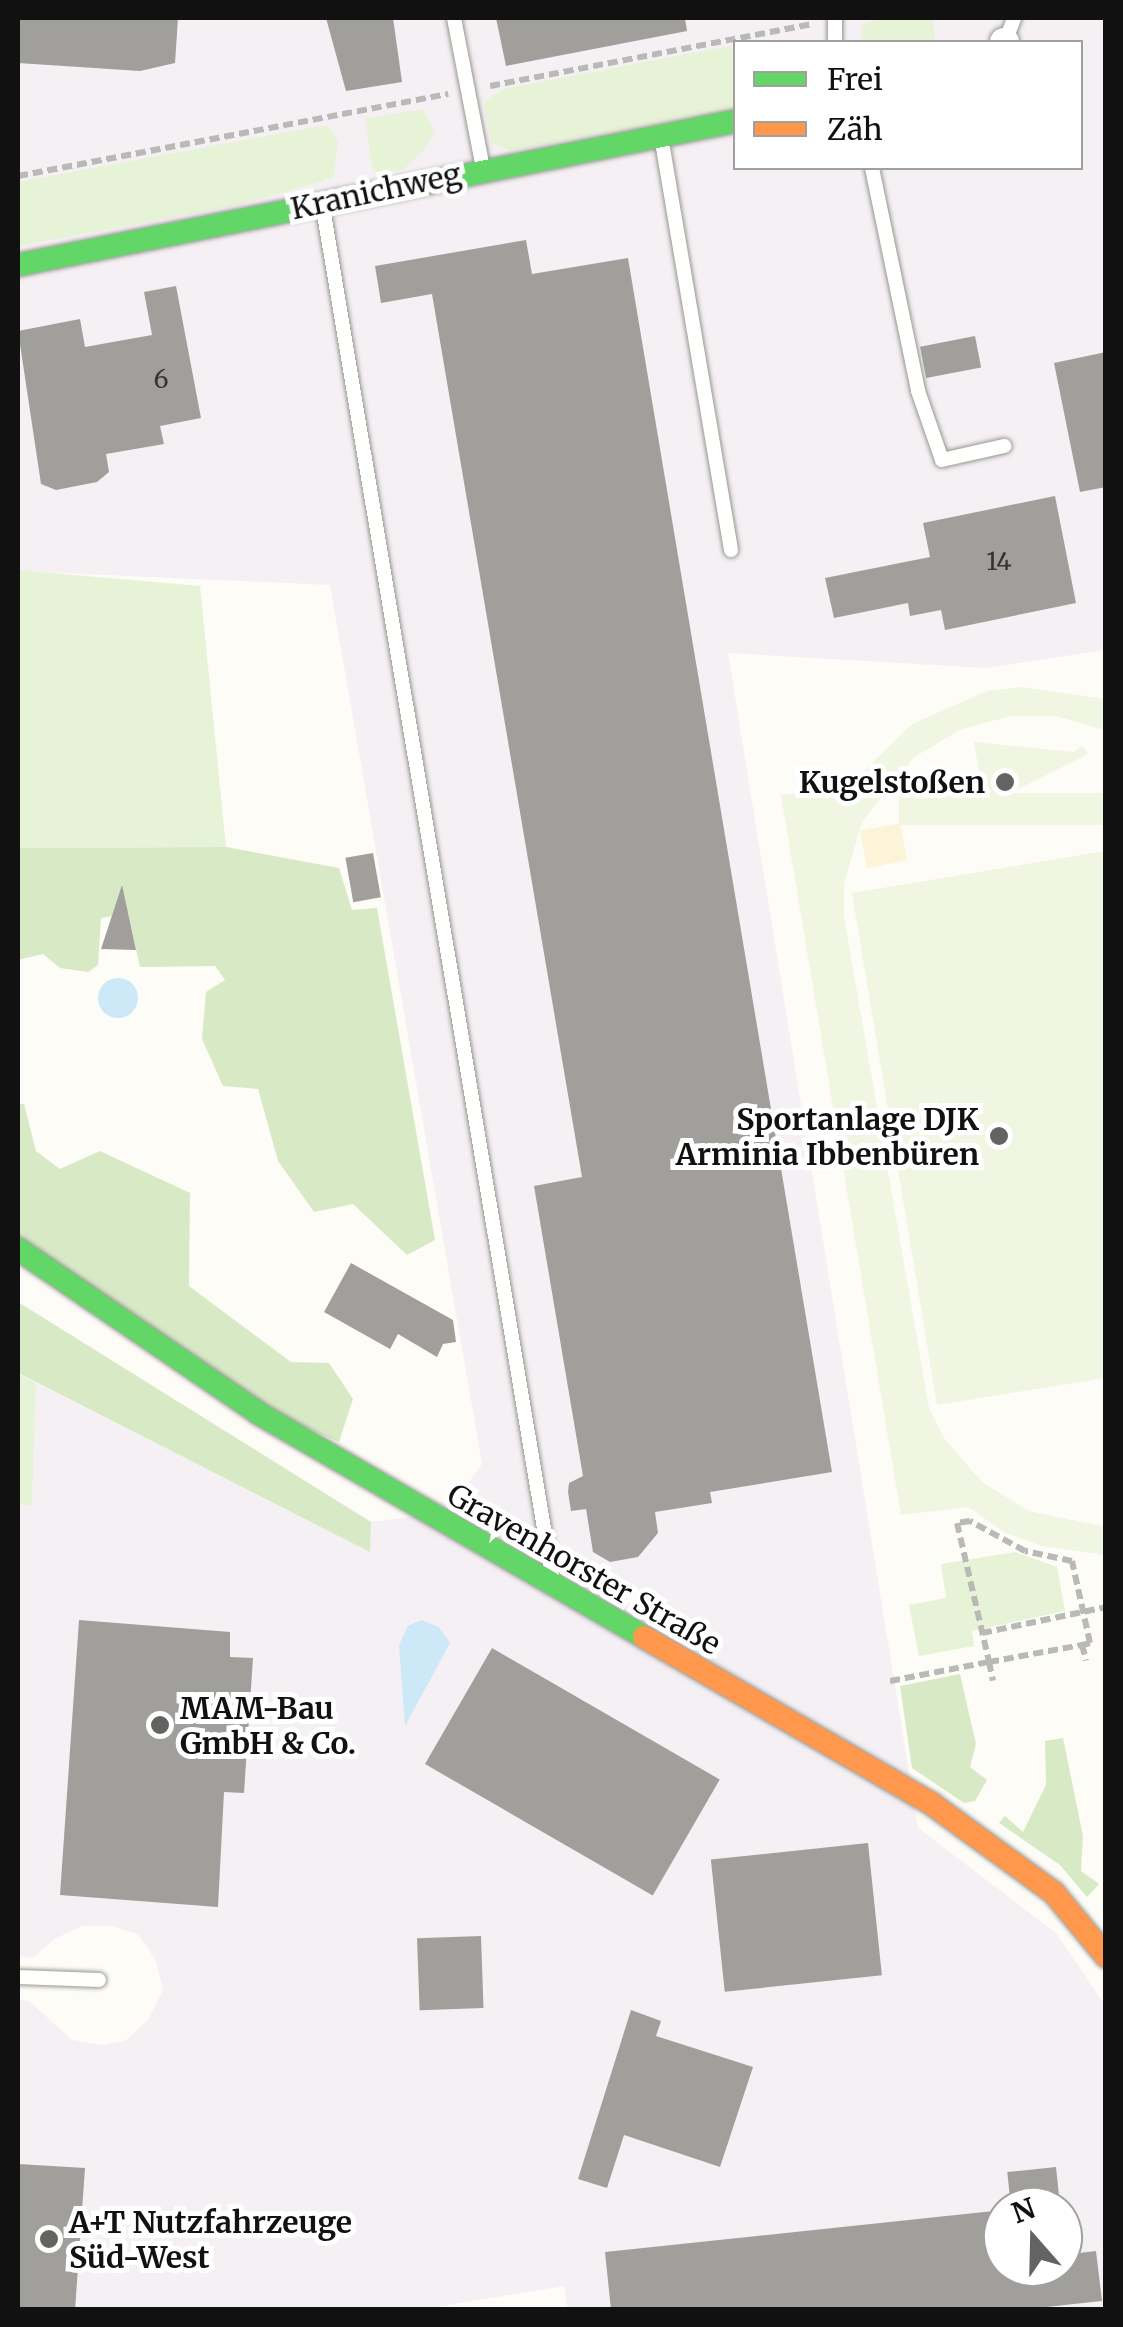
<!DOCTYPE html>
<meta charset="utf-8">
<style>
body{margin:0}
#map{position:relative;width:1123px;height:2327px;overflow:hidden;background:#fdfcf7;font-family:Merriweather,serif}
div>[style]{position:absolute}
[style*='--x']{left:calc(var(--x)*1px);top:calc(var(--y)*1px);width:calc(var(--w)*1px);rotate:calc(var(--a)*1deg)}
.industrial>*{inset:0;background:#f5f0f3}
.green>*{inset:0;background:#e7f3d7}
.forest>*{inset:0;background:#d8eac5}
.sand>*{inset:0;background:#fcf4d9;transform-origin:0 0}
.pitch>*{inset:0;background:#f0f6e1;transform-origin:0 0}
.water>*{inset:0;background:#cde8f7}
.round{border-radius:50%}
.building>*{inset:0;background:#a19f9c;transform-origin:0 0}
.path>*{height:6px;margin-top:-3px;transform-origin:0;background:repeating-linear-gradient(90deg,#b9b9b8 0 10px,transparent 0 15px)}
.roads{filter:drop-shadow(0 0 2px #979795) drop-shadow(0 0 2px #979795)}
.lane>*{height:14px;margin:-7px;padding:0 7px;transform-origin:7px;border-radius:7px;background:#fffffe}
.street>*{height:28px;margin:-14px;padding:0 14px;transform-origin:14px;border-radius:14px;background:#fffffe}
.fast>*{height:22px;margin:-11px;padding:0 11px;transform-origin:11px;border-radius:11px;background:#63d668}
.slow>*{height:22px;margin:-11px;padding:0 11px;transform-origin:11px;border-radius:11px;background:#ff974d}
.dots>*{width:28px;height:28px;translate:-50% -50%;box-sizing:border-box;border:5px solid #fff;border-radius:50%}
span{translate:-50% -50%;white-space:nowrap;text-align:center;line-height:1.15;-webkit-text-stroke:10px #fff;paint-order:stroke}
.number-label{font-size:25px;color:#353434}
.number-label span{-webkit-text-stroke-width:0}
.street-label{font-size:30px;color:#111}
.poi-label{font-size:30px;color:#111;font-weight:700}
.right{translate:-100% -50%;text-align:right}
.left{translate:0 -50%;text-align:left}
.frame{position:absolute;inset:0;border:20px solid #111;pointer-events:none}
.legend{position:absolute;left:733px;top:40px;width:350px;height:130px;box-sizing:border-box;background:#fff;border:2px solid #a0a0a0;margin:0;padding:12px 18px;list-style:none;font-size:30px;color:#111}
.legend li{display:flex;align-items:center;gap:20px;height:50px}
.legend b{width:50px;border:2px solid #a0a0a0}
.north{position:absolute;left:983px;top:2187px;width:100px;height:100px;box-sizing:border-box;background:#fff;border:2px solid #a0a0a0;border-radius:50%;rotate:340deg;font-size:28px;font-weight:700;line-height:40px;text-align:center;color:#111}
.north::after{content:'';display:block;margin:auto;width:35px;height:45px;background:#646362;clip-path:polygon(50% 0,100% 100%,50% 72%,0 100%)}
</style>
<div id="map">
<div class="industrial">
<i style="clip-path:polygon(evenodd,18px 18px,1103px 18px,1105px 650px,986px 668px,728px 653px,918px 1828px,1056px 1933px,1105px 2005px,1105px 2309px,568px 2310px,564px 2286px,423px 2309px,18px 2309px,18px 2000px,29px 2001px,72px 2040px,103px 2045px,125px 2041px,148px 2020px,163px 1990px,156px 1961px,139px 1935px,113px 1926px,83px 1926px,56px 1938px,33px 1958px,18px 1956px,18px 1504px,32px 1505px,36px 1383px,369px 1551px,371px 1522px,447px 1512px,482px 1464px,330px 585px,18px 571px,18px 18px,736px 42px,1080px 42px,1080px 168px,736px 168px,736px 42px,18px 18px,1003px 2207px,1063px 2207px,1063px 2267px,1003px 2267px,1003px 2207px)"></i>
</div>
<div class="green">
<i style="clip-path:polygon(885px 18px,933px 18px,935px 42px,862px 42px,861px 25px)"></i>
<i style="clip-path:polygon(735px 45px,735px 110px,511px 151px,492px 143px,483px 103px,503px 89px)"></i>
<i style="clip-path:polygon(423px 109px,435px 133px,422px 152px,403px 170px,379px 174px,372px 167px,365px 119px)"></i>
<i style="clip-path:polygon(320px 126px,329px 126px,338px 140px,334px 176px,324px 181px,238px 205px,18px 246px,18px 182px)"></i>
<i style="clip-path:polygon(18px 570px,200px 586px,226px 847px,18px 848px)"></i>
<i style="clip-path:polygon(18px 1374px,36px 1383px,32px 1506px,18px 1504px)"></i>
<i style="clip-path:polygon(1015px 1552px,1057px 1567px,1065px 1611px,972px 1631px,974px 1646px,919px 1656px,909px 1605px,946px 1598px,941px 1564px)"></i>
</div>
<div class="forest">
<i style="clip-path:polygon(226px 847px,339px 868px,352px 910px,377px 908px,435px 1240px,407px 1255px,353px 1204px,314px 1212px,278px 1161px,258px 1089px,223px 1086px,202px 1039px,206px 992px,225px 980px,215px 966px,140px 967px,128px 913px,101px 918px,98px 965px,88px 972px,60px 968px,43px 954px,18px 960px,18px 848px)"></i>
<i style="clip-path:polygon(18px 1104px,24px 1104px,36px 1151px,60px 1169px,100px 1151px,190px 1193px,189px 1286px,291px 1362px,329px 1363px,353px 1399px,339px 1442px,265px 1409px,18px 1237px)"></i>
<i style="clip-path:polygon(18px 1302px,371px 1522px,370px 1552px,18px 1373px)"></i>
<i style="clip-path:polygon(960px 1674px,976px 1744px,970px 1767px,987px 1780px,975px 1801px,964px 1803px,912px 1768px,900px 1686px)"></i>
<i style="clip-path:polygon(1063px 1738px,1083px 1836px,1081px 1871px,1099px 1884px,1087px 1897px,1060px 1865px,999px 1823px,1005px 1816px,1023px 1832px,1046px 1785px,1045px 1741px)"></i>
</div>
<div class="sand">
<i style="left:900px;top:823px;width:38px;height:41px;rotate:79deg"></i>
</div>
<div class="pitch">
<i style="clip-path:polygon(1022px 687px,1105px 699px,1105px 730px,1056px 716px,1011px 716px,962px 729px,914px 757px,862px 822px,844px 884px,844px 917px,929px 1408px,943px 1437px,982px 1482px,1029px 1511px,1105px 1527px,1105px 1555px,1042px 1546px,1004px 1532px,968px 1507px,901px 1515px,781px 795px,849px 786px,912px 724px,987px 691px)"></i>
<i style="clip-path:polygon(974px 742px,1074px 752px,1082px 746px,1088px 754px,985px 806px)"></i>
<i style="left:1105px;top:793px;width:32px;height:206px;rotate:90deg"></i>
<i style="clip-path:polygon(1105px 851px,1105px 1378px,937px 1405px,852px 893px)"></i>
</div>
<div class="water">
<i class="round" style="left:98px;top:978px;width:40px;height:40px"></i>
<i style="clip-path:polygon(421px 1620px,439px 1627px,450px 1643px,405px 1726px,399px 1645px,408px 1626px)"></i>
</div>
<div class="building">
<i style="clip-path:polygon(18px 18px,178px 18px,175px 63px,140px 71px,18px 63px)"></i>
<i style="clip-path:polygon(326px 18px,393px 18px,402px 82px,346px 91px)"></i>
<i style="clip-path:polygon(496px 18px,685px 18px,687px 31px,506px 66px)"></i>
<i style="clip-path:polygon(526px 240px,532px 274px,628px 258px,832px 1472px,710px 1492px,712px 1503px,655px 1512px,658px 1533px,638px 1557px,610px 1562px,593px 1552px,586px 1509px,571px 1511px,568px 1492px,569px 1483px,583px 1476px,534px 1186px,582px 1177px,432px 294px,381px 303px,375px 266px)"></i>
<i style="clip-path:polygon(176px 286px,201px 418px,160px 426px,164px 444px,106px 454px,109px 472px,97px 482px,56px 490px,41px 484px,18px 331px,80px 319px,85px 347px,152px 335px,144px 292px)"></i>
<i style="left:975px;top:336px;width:32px;height:56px;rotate:79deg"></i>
<i style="clip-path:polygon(1106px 352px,1106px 487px,1080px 492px,1054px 363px)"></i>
<i style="clip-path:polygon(1055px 496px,1076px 603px,945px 630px,941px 610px,910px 616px,908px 603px,834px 618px,825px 578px,930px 557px,923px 523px)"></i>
<i style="left:373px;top:853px;width:45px;height:28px;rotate:80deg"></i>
<i style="clip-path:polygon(122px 885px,136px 950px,101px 949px)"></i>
<i style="clip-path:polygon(351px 1263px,453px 1320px,456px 1342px,443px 1344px,437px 1357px,398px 1334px,390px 1349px,324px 1312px)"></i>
<i style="clip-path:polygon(79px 1620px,230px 1632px,230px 1657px,253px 1658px,244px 1793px,224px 1792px,218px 1907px,60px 1895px)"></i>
<i style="left:492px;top:1648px;width:263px;height:134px;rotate:30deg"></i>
<i style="left:868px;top:1843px;width:133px;height:158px;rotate:84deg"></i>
<i style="left:481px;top:1936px;width:72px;height:64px;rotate:88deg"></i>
<i style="clip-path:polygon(631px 2010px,661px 2021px,656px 2036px,753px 2067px,720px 2167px,624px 2135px,607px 2188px,578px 2179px)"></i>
<i style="clip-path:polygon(18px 2164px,85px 2168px,75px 2310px,18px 2310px)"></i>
<i style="left:1056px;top:2167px;width:40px;height:49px;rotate:84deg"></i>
<i style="clip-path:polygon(1003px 2210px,1003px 2267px,1063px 2267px,1063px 2255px,1096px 2251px,1102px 2301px,1018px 2310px,611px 2310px,605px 2252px)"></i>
</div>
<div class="path">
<i style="--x:490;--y:86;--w:328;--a:-10.9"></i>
<i style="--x:18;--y:176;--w:438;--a:-10.8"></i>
<i style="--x:982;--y:1633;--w:127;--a:-11.8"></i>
<i style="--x:1082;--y:1645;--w:16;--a:75"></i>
<i style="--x:890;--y:1681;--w:101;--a:-10.9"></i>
<i style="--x:989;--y:1662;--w:95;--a:-10.4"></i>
<i style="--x:1082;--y:1645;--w:8;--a:-14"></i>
<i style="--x:1090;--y:1643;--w:84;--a:-102.4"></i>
<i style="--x:1072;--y:1561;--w:48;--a:-168"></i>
<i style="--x:1025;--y:1551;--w:63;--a:-151.4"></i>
<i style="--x:970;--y:1521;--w:13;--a:171"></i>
<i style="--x:957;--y:1523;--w:143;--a:77"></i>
<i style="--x:989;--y:1662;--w:19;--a:78"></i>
</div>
<div class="roads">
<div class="lane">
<i style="--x:454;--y:18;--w:154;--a:79.1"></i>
<i style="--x:835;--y:18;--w:24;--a:90"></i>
<i style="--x:1005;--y:42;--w:26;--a:-69"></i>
<i style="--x:661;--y:136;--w:420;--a:80.4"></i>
<i style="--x:872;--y:168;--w:228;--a:78.3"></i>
<i style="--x:918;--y:391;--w:73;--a:70.8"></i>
<i style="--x:942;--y:460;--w:64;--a:-12.7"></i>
<i style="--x:323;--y:208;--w:1388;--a:80.5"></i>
<i style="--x:18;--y:1977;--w:81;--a:2.1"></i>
</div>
<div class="street">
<i style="--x:1004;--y:42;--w:1;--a:0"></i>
</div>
<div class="fast">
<i style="--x:18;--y:265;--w:732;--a:-11.34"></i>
<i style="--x:18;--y:1249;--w:291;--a:34.3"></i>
<i style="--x:258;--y:1413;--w:446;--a:30.1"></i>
</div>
<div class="slow">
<i style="--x:644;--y:1637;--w:333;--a:30.1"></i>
<i style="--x:932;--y:1804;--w:151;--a:36.1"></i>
<i style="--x:1054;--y:1893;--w:82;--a:50.5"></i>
</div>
</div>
<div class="dots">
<i style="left:1005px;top:782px;background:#646362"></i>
<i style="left:999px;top:1136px;background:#646362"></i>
<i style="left:160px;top:1725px;background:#646362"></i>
<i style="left:49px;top:2239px;background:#646362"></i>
</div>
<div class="number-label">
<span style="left:161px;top:379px">6</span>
<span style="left:999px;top:561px">14</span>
</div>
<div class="street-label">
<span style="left:376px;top:191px;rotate:-12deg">Kranichweg</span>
<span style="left:584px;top:1569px;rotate:30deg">Gravenhorster Straße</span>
</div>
<div class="poi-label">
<span class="right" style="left:985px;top:782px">Kugelstoßen</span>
<span class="right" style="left:979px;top:1136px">Sportanlage DJK<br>Arminia Ibbenbüren</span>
<span class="left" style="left:180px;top:1725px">MAM-Bau<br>GmbH &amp; Co.</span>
<span class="left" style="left:69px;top:2239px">A+T Nutzfahrzeuge<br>Süd-West</span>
</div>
<div class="frame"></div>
<ul class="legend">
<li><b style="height:12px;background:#63d668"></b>Frei</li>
<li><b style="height:12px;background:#ff974d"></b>Zäh</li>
</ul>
<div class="north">N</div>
</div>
